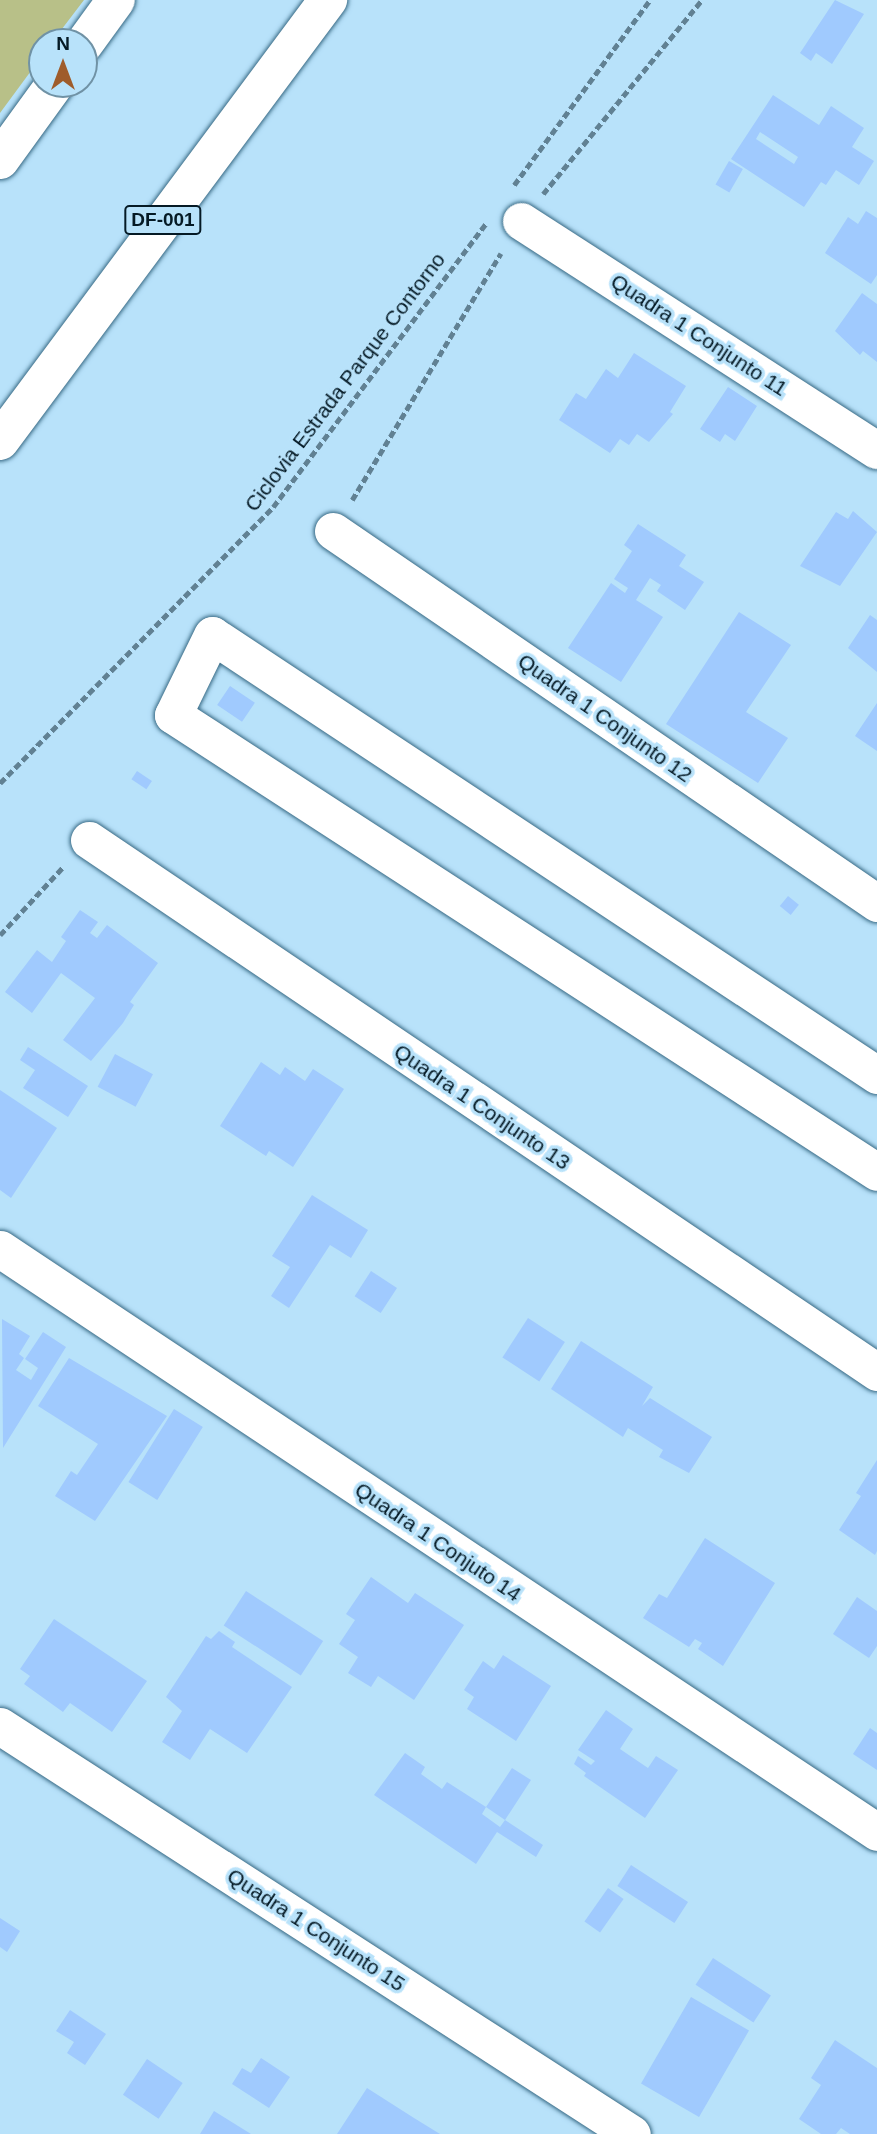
<!DOCTYPE html>
<style>
body{margin:0}
#map{position:relative;width:877px;height:2134px;overflow:hidden;background:#b8e2fa;font-family:Arial,sans-serif}
div>[style]{position:absolute}
[style*='--x']{left:calc(var(--x)*1px);top:calc(var(--y)*1px);width:calc(var(--w)*1px);rotate:calc(var(--a)*1deg)}
.green>*{inset:0;background:#b8c088}
.building>*{inset:0;background:#a0cafe;transform-origin:0 0}
.path>*{height:4.5px;margin-top:-2.25px;transform-origin:0;background:repeating-linear-gradient(90deg,#618193 0 7px,transparent 0 10.5px)}
.roads{filter:drop-shadow(0 0 2px #376984) drop-shadow(0 0 2px #376984)}
.minor>*{height:37px;margin:-18.5px;padding:0 18.5px;transform-origin:18.5px;border-radius:18.5px;background:#fff}
.primary>*{height:38px;margin:-19px;padding:0 19px;transform-origin:19px;border-radius:19px;background:#fff}
span{translate:-50% -50%;white-space:nowrap;text-align:center;line-height:1.15;-webkit-text-stroke:7px #b8e2fa;paint-order:stroke}
.shield-label span{padding:2px 5px;background:#b8e2fa;border:2px solid;border-radius:5px;-webkit-text-stroke-width:0}
.shield-label{font-size:19px;color:#051a25;font-weight:700}
.street-label{font-size:21px;color:#051a25}
.north{position:absolute;left:28px;top:28px;width:70px;height:70px;box-sizing:border-box;background:#b8e2fa;border:2px solid #7092a5;border-radius:50%;rotate:0deg;font-size:19px;font-weight:700;line-height:28px;text-align:center;color:#051a25}
.north::after{content:'';display:block;margin:auto;width:24px;height:32px;background:#9f5c2b;clip-path:polygon(50% 0,100% 100%,50% 72%,0 100%)}
</style>
<div id="map">
<div class="green">
<i style="clip-path:polygon(0 0,84px 0,52px 42px,42px 42px,42px 56px,0 113px)"></i>
</div>
<div class="building">
<i style="clip-path:polygon(835px 0,864px 14px,832px 64px,816px 53px,811px 61px,800px 53px)"></i>
<i style="clip-path:polygon(evenodd,773px 95px,819px 125px,831px 106px,864px 128px,852px 147px,874px 161px,859px 185px,836px 170px,826px 185px,821px 182px,804px 207px,731px 159px,773px 95px,760px 132px,798px 157px,794px 164px,756px 139px,760px 132px)"></i>
<i style="left:729px;top:161px;width:16px;height:27px;rotate:30deg"></i>
<i style="clip-path:polygon(866px 211px,877px 218px,877px 275px,871px 284px,825px 253px,848px 217px,858px 224px)"></i>
<i style="clip-path:polygon(862px 293px,877px 304px,877px 362px,863px 351px,860px 355px,835px 331px)"></i>
<i style="clip-path:polygon(634px 353px,686px 386px,670px 412px,673px 414px,649px 442px,637px 434px,629px 445px,620px 439px,610px 453px,559px 420px,576px 393px,586px 399px,606px 369px,618px 378px)"></i>
<i style="clip-path:polygon(728px 387px,757px 406px,735px 441px,725px 434px,720px 442px,700px 429px)"></i>
<i style="clip-path:polygon(853px 511px,877px 532px,840px 586px,800px 566px,836px 512px,848px 519px)"></i>
<i style="clip-path:polygon(638px 524px,686px 555px,679px 566px,704px 582px,685px 610px,657px 591px,661px 585px,650px 578px,636px 600px,663px 617px,621px 682px,568px 648px,611px 583px,625px 593px,628px 588px,614px 579px,632px 551px,624px 545px)"></i>
<i style="clip-path:polygon(739px 612px,791px 645px,746px 712px,788px 738px,758px 783px,666px 724px)"></i>
<i style="clip-path:polygon(870px 615px,877px 620px,877px 672px,848px 648px)"></i>
<i style="left:230px;top:686px;width:30px;height:23px;rotate:34deg"></i>
<i style="clip-path:polygon(877px 703px,877px 751px,855px 736px)"></i>
<i style="left:137px;top:771px;width:18px;height:10px;rotate:34deg"></i>
<i style="left:788px;top:896px;width:14px;height:13px;rotate:39deg"></i>
<i style="clip-path:polygon(80px 910px,98px 922px,90px 933px,97px 938px,107px 925px,158px 963px,130px 1002px,134px 1005px,123px 1023px,91px 1061px,63px 1040px,95px 998px,61px 973px,32px 1013px,5px 992px,37px 950px,52px 962px,66px 941px,61px 937px)"></i>
<i style="clip-path:polygon(28px 1047px,88px 1086px,68px 1117px,23px 1088px,35px 1070px,20px 1060px)"></i>
<i style="left:115px;top:1054px;width:43px;height:37px;rotate:28deg"></i>
<i style="clip-path:polygon(261px 1062px,280px 1075px,285px 1067px,305px 1081px,313px 1069px,344px 1089px,293px 1167px,269px 1151px,266px 1156px,220px 1126px)"></i>
<i style="clip-path:polygon(0 1090px,57px 1128px,11px 1198px,0 1190px)"></i>
<i style="clip-path:polygon(312px 1195px,368px 1230px,351px 1258px,330px 1245px,289px 1308px,271px 1296px,290px 1267px,272px 1256px)"></i>
<i style="left:371px;top:1271px;width:31px;height:30px;rotate:33deg"></i>
<i style="left:528px;top:1318px;width:44px;height:47px;rotate:33deg"></i>
<i style="clip-path:polygon(2px 1319px,30px 1336px,19px 1354px,24px 1358px,16px 1370px,31px 1380px,38px 1368px,25px 1359px,43px 1332px,66px 1347px,3px 1448px)"></i>
<i style="clip-path:polygon(581px 1341px,653px 1387px,642px 1406px,650px 1398px,712px 1437px,689px 1473px,659px 1457px,663px 1450px,628px 1428px,623px 1437px,551px 1389px)"></i>
<i style="clip-path:polygon(69px 1358px,167px 1416px,95px 1521px,55px 1496px,71px 1471px,77px 1475px,98px 1444px,38px 1406px)"></i>
<i style="left:174px;top:1409px;width:34px;height:86px;rotate:32deg"></i>
<i style="clip-path:polygon(877px 1460px,877px 1551px,875px 1555px,839px 1530px,861px 1496px,856px 1493px)"></i>
<i style="clip-path:polygon(705px 1538px,775px 1583px,723px 1666px,698px 1649px,702px 1643px,695px 1639px,689px 1647px,643px 1618px,659px 1594px,667px 1598px)"></i>
<i style="clip-path:polygon(371px 1577px,408px 1603px,415px 1593px,464px 1625px,414px 1700px,378px 1676px,371px 1687px,348px 1673px,358px 1657px,339px 1644px,355px 1620px,346px 1614px)"></i>
<i style="left:246px;top:1591px;width:92px;height:41px;rotate:33deg"></i>
<i style="clip-path:polygon(857px 1597px,877px 1611px,877px 1646px,869px 1658px,833px 1634px)"></i>
<i style="clip-path:polygon(54px 1619px,147px 1681px,112px 1732px,70px 1703px,63px 1712px,24px 1684px,30px 1676px,20px 1669px)"></i>
<i style="clip-path:polygon(219px 1631px,235px 1642px,232px 1647px,292px 1687px,247px 1753px,210px 1729px,190px 1760px,162px 1742px,182px 1711px,166px 1697px,206px 1636px,211px 1639px)"></i>
<i style="clip-path:polygon(503px 1655px,551px 1686px,516px 1741px,467px 1709px,474px 1697px,464px 1690px,483px 1661px,494px 1669px)"></i>
<i style="clip-path:polygon(606px 1710px,633px 1729px,620px 1749px,648px 1768px,656px 1756px,678px 1770px,645px 1818px,584px 1776px,586px 1773px,574px 1764px,578px 1756px,591px 1765px,595px 1761px,578px 1750px)"></i>
<i style="clip-path:polygon(870px 1728px,877px 1733px,877px 1770px,853px 1754px)"></i>
<i style="clip-path:polygon(405px 1753px,425px 1767px,421px 1774px,442px 1789px,447px 1782px,486px 1807px,512px 1768px,531px 1780px,505px 1820px,486px 1807px,482px 1814px,500px 1827px,505px 1820px,543px 1845px,536px 1857px,497px 1832px,476px 1864px,374px 1795px)"></i>
<i style="left:631px;top:1865px;width:68px;height:25px;rotate:33deg"></i>
<i style="left:608px;top:1888px;width:19px;height:41px;rotate:35deg"></i>
<i style="clip-path:polygon(0 1918px,20px 1931px,7px 1952px,0 1947px)"></i>
<i style="left:713px;top:1958px;width:69px;height:32px;rotate:33deg"></i>
<i style="left:691px;top:1997px;width:67px;height:100px;rotate:30deg"></i>
<i style="clip-path:polygon(70px 2010px,106px 2034px,85px 2065px,67px 2053px,74px 2042px,56px 2031px)"></i>
<i style="clip-path:polygon(835px 2040px,877px 2068px,877px 2134px,850px 2134px,841px 2128px,836px 2134px,821px 2134px,799px 2119px,821px 2085px,811px 2078px)"></i>
<i style="clip-path:polygon(261px 2058px,290px 2077px,269px 2108px,232px 2084px,242px 2068px,251px 2073px)"></i>
<i style="left:147px;top:2059px;width:43px;height:43px;rotate:34deg"></i>
<i style="clip-path:polygon(367px 2088px,414px 2118px,440px 2134px,337px 2134px)"></i>
<i style="clip-path:polygon(214px 2111px,251px 2134px,200px 2134px)"></i>
</div>
<div class="path">
<i style="--x:514;--y:185;--w:230;--a:-53.7"></i>
<i style="--x:543;--y:194;--w:251;--a:-50.7"></i>
<i style="--x:352;--y:500;--w:288;--a:-58.9"></i>
<i style="--x:0;--y:783;--w:388;--a:-45.3"></i>
<i style="--x:273;--y:507;--w:355;--a:-53.1"></i>
<i style="--x:0;--y:935;--w:94;--a:-47.2"></i>
</div>
<div class="roads">
<div class="minor">
<i style="--x:521;--y:221;--w:423;--a:32.8"></i>
<i style="--x:333;--y:531;--w:659;--a:34.37"></i>
<i style="--x:89;--y:840;--w:951;--a:34.02"></i>
<i style="--x:877;--y:1075;--w:797;--a:-146.51"></i>
<i style="--x:212;--y:635;--w:89;--a:116"></i>
<i style="--x:173;--y:715;--w:839;--a:32.99"></i>
<i style="--x:0;--y:1249;--w:1053;--a:33.61"></i>
<i style="--x:0;--y:1726;--w:752;--a:32.85"></i>
</div>
<div class="primary">
<i style="--x:84;--y:44;--w:54;--a:-54"></i>
<i style="--x:0;--y:160;--w:94;--a:-54.1"></i>
<i style="--x:0;--y:441;--w:550;--a:-53.36"></i>
</div>
</div>
<div class="shield-label">
<span style="left:163px;top:220px">DF-001</span>
</div>
<div class="street-label">
<span style="left:699px;top:335px;rotate:33deg">Quadra 1 Conjunto 11</span>
<span style="left:345px;top:382px;rotate:-53deg">Ciclovia Estrada Parque Contorno</span>
<span style="left:605px;top:718px;rotate:35deg">Quadra 1 Conjunto 12</span>
<span style="left:482px;top:1107px;rotate:34deg">Quadra 1 Conjunto 13</span>
<span style="left:438px;top:1542px;rotate:34deg">Quadra 1 Conjuto 14</span>
<span style="left:316px;top:1930px;rotate:33deg">Quadra 1 Conjunto 15</span>
</div>
<div class="north">N</div>
</div>
